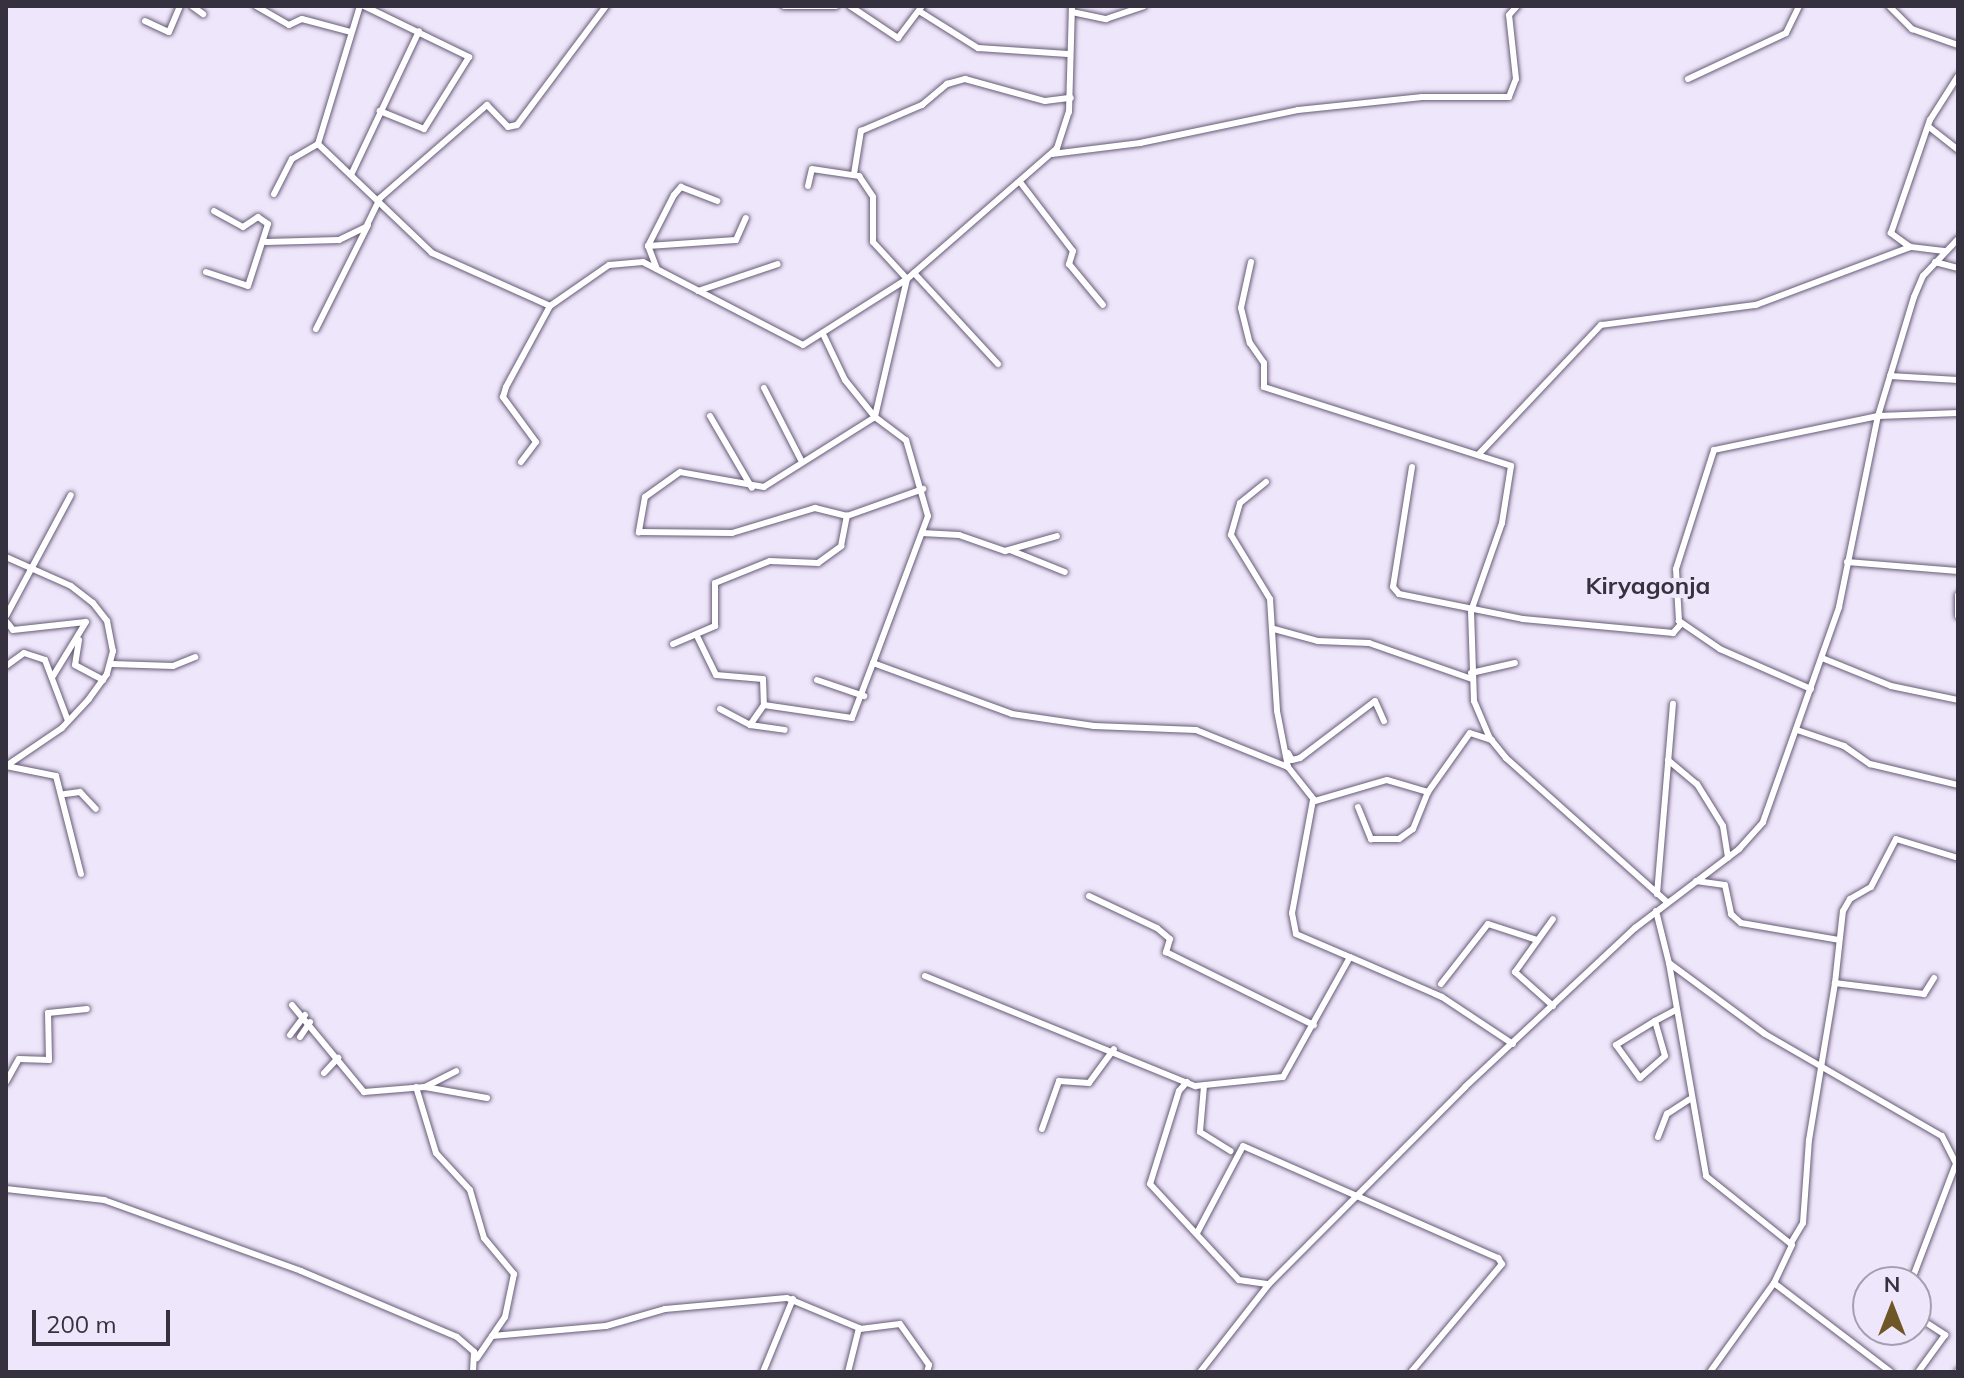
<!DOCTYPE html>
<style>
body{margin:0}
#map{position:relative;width:1964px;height:1378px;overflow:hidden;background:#eee6fa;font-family:Mulish,sans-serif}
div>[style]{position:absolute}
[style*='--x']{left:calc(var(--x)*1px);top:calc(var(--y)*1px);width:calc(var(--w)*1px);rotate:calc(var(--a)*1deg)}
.roads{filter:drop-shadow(0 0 2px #675b77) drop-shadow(0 0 2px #675b77)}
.minor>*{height:6px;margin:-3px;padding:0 3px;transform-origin:3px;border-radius:3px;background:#fff}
span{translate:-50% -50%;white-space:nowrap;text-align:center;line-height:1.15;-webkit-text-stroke:8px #eee6fa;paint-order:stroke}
.quarter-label{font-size:24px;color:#36313e;font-weight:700}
.frame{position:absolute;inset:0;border:8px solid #36313e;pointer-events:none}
.north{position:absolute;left:1852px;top:1266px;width:80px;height:80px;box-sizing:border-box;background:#eee6fa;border:2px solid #a49eaf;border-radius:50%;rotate:0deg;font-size:22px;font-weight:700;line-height:32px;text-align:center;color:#36313e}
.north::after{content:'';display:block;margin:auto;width:28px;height:36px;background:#6f5627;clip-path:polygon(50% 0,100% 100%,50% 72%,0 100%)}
.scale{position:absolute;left:32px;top:1310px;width:138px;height:36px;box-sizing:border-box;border:4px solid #36313e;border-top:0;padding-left:10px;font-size:24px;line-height:28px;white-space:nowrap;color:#36313e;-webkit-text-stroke:6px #eee6fa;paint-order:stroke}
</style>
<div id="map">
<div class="roads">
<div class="minor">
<i style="--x:192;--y:6;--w:14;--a:36"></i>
<i style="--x:256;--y:6;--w:38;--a:30"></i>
<i style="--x:289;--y:25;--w:14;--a:-25"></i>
<i style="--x:302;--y:19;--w:51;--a:14.9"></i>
<i style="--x:364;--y:6;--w:117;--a:25.9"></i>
<i style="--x:469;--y:57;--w:85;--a:122"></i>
<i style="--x:424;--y:129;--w:48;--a:-157.8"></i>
<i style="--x:784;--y:6;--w:52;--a:0"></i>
<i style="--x:850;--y:6;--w:58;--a:33.7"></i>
<i style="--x:898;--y:38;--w:40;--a:-53"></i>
<i style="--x:1889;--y:6;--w:33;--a:45"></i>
<i style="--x:1912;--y:29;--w:49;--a:19.2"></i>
<i style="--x:919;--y:11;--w:70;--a:32.1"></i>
<i style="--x:978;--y:48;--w:90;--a:3.8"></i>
<i style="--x:1072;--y:12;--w:35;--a:12"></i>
<i style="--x:1106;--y:19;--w:40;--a:-18.9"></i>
<i style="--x:145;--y:21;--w:26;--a:25"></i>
<i style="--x:169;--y:32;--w:28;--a:-67"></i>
<i style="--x:1688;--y:79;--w:108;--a:-25.1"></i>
<i style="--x:1786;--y:33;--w:30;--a:-64"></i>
<i style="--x:1929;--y:127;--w:37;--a:38"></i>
<i style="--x:318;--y:144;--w:158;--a:43.7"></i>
<i style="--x:432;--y:253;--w:129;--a:24.2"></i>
<i style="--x:1052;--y:154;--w:89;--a:-7.1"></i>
<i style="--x:1140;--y:143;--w:161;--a:-11.8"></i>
<i style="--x:1298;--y:110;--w:125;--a:-6"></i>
<i style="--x:1422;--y:97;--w:87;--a:0"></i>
<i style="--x:1509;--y:97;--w:19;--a:-69"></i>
<i style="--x:1516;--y:79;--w:64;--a:-96.2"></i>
<i style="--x:1509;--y:15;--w:12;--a:-48"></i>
<i style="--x:854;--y:174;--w:44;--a:-80.8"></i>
<i style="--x:861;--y:131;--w:66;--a:-23.1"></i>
<i style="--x:922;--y:105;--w:33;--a:-40"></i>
<i style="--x:947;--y:84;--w:19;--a:-16"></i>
<i style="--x:965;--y:79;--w:83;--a:15.4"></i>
<i style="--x:1045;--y:101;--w:26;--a:-7"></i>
<i style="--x:351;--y:175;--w:159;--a:-64.7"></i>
<i style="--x:1020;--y:182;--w:87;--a:52.5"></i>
<i style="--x:1073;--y:251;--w:14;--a:107"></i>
<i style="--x:1069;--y:264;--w:53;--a:50.3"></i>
<i style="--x:808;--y:186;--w:17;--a:-77"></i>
<i style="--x:812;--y:169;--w:48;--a:8.5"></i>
<i style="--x:859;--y:176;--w:25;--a:56"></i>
<i style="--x:873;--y:197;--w:45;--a:90"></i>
<i style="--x:873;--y:242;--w:50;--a:47.4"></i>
<i style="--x:907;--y:279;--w:142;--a:103.1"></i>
<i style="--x:875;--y:417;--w:39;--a:37"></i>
<i style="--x:906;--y:440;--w:79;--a:73.9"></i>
<i style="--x:928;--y:516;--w:157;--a:110.5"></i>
<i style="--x:873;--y:663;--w:148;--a:20.1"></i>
<i style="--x:1012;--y:714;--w:83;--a:8.3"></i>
<i style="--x:1094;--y:726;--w:102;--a:2.2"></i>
<i style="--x:1196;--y:730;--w:99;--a:21.9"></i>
<i style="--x:1288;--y:767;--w:43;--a:51.5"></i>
<i style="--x:1315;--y:801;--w:75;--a:-16.3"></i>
<i style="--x:1387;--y:780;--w:43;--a:16.3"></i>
<i style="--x:1428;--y:792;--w:72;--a:-54.6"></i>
<i style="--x:1470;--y:733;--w:23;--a:18"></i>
<i style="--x:274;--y:194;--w:39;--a:-63"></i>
<i style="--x:292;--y:159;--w:30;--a:-30"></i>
<i style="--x:318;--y:144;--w:144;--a:-73.1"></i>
<i style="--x:266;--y:242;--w:73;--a:-1.6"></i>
<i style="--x:339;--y:240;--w:30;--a:-26"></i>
<i style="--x:366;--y:227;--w:32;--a:-64"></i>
<i style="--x:380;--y:198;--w:142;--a:-41"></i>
<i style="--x:487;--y:105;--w:30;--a:46"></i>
<i style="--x:508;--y:127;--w:9;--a:-13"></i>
<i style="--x:517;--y:125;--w:149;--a:-53.2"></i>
<i style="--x:648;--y:246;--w:88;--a:-3.9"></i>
<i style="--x:736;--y:240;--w:24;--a:-66"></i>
<i style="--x:1944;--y:251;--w:34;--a:-173"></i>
<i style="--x:1910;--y:247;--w:24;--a:-144"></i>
<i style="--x:1891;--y:233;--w:120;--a:-71"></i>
<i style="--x:1930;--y:120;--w:52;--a:-57.5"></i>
<i style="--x:1251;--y:262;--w:47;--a:102.3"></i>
<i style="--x:1241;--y:308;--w:36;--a:76"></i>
<i style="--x:1250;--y:343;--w:24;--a:55"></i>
<i style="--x:1264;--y:363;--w:24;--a:90"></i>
<i style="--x:1264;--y:387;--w:259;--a:17.7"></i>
<i style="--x:1511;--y:466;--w:58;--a:99"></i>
<i style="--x:1502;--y:523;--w:93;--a:109.4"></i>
<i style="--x:1471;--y:611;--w:90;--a:88.1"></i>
<i style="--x:1474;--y:701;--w:39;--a:67"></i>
<i style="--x:1489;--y:737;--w:27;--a:51"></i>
<i style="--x:1506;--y:758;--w:216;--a:41.8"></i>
<i style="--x:1935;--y:262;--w:24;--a:15"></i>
<i style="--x:657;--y:269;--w:25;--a:-111"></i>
<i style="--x:648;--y:246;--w:57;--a:-63"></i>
<i style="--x:674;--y:195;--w:11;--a:-49"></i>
<i style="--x:681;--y:187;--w:39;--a:21"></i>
<i style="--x:206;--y:272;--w:44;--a:18.4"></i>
<i style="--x:248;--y:286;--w:65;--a:-72.1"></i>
<i style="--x:268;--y:224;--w:12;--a:-145"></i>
<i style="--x:258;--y:217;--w:18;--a:146"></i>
<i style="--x:243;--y:227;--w:33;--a:-151"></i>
<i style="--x:914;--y:273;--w:124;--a:47.3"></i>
<i style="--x:698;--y:291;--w:84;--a:-18.6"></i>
<i style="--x:316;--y:329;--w:116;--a:-63.4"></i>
<i style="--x:824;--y:336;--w:49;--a:64.5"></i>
<i style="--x:845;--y:380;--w:48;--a:51"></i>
<i style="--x:875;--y:417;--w:131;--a:147.8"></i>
<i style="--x:764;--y:487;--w:85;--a:-169.9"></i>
<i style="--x:680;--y:472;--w:43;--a:144.5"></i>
<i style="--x:645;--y:497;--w:36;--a:100"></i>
<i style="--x:639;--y:532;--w:93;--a:0.6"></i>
<i style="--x:732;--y:533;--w:87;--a:-16.8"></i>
<i style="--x:815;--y:508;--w:33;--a:14"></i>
<i style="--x:1890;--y:376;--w:68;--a:3.4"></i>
<i style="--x:764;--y:388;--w:83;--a:62.8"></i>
<i style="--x:710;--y:416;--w:83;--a:59.7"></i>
<i style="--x:1878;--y:416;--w:80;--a:-2.1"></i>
<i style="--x:1478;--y:455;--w:179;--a:-46.6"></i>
<i style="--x:1601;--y:325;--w:156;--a:-7.4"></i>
<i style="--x:1756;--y:305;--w:165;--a:-20.6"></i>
<i style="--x:521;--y:462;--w:25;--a:-53"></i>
<i style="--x:536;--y:442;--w:56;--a:-126.3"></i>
<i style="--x:503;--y:397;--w:10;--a:-73"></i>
<i style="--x:506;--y:387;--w:92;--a:-61.5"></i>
<i style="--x:550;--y:306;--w:72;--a:-34.8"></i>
<i style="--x:609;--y:265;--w:34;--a:-5"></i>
<i style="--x:643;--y:262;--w:180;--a:27.4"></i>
<i style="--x:803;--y:345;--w:123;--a:-32.4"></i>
<i style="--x:907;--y:279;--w:199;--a:-41.1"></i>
<i style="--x:1057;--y:148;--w:38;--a:-72"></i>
<i style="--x:1069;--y:112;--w:106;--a:-88.4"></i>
<i style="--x:1412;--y:467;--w:121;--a:99"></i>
<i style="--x:1393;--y:587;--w:9;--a:49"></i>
<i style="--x:1399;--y:594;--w:126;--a:11.4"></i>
<i style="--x:1523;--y:619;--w:151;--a:5.3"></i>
<i style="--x:1673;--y:633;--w:13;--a:-48"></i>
<i style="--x:1266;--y:482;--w:33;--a:141"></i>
<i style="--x:1240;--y:503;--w:33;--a:106"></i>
<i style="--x:1231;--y:535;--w:75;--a:58.6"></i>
<i style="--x:1270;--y:599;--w:112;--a:86.4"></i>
<i style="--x:1277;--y:711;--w:57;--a:78.9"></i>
<i style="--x:922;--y:533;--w:37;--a:3"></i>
<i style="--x:959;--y:535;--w:49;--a:19.2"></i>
<i style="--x:1005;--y:551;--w:54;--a:-16.1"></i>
<i style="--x:1010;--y:550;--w:59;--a:21.8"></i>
<i style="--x:6;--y:557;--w:71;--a:24"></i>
<i style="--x:71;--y:586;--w:28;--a:38"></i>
<i style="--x:93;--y:603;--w:23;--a:52"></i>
<i style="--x:107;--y:621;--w:31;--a:79"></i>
<i style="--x:113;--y:651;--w:24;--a:105"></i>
<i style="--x:107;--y:674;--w:31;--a:126"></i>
<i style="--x:89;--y:699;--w:40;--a:133"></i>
<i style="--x:62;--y:728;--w:68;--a:145.8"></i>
<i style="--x:1847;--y:562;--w:111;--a:4.6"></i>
<i style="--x:1958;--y:595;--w:21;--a:90"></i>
<i style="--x:6;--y:616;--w:137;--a:-61.8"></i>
<i style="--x:6;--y:621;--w:11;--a:52"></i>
<i style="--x:13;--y:630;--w:73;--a:-6.3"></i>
<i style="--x:86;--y:622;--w:63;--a:121.4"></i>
<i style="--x:1274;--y:629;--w:46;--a:15.3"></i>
<i style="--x:1318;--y:641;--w:51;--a:2.2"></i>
<i style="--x:1369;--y:643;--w:109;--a:19.3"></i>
<i style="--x:697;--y:636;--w:43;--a:64"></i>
<i style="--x:716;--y:675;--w:47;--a:4.9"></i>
<i style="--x:763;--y:679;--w:26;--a:88"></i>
<i style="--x:79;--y:640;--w:25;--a:99"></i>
<i style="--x:75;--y:665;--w:32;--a:28"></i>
<i style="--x:673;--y:644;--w:46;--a:-23.2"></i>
<i style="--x:715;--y:626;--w:43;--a:-90"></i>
<i style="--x:715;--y:583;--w:59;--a:-21.8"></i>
<i style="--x:770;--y:561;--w:48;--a:2.4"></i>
<i style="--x:818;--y:563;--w:29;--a:-36"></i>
<i style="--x:841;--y:546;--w:31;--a:-79"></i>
<i style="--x:847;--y:516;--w:81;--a:-19.6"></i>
<i style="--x:1822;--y:658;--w:74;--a:22.1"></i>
<i style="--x:1891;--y:686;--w:68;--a:11.8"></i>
<i style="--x:112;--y:664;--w:61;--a:1.9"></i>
<i style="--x:173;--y:666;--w:24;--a:-22"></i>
<i style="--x:6;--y:666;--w:22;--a:-36"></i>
<i style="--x:24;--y:653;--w:22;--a:18"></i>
<i style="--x:45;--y:660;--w:65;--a:69.3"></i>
<i style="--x:1471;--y:673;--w:45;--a:-12.8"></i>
<i style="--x:817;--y:680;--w:50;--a:18.8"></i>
<i style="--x:1811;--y:689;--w:99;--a:-156.3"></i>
<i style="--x:1720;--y:649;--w:50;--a:-145.7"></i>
<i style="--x:1679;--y:621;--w:52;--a:-93.3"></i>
<i style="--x:1676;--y:569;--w:125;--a:-72.3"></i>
<i style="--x:1714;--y:450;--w:167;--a:-11.7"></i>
<i style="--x:720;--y:709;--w:34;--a:28"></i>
<i style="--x:750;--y:725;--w:35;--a:8"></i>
<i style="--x:750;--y:725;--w:24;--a:-55"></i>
<i style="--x:764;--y:705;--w:89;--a:8.4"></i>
<i style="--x:852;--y:718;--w:59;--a:-69.1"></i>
<i style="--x:1797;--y:730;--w:50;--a:18.8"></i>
<i style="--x:1844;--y:746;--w:32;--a:35"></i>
<i style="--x:1870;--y:764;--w:90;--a:13.4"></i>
<i style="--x:1288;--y:753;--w:8;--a:60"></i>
<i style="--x:1292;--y:760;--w:8;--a:-14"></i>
<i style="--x:1300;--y:758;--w:94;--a:-37.2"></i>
<i style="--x:1375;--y:701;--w:22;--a:66"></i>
<i style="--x:1668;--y:760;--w:38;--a:40"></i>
<i style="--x:1697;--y:784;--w:49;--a:58.2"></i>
<i style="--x:1723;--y:826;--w:32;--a:81"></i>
<i style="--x:6;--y:766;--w:51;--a:11.3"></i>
<i style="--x:56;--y:776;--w:101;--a:75.7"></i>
<i style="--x:65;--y:794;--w:15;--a:-8"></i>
<i style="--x:80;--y:792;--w:23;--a:47"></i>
<i style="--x:1313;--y:800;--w:115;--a:100.5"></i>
<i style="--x:1292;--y:913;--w:21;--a:79"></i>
<i style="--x:1296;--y:934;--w:59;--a:23.1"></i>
<i style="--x:1358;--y:807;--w:35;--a:68"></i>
<i style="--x:1371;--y:839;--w:28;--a:0"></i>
<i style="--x:1399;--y:839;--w:17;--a:-36"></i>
<i style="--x:1413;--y:829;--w:40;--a:-68"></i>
<i style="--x:1696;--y:881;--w:29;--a:8"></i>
<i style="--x:1725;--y:885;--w:30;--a:78"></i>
<i style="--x:1731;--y:914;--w:13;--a:42"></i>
<i style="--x:1741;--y:923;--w:99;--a:9.8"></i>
<i style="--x:1657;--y:894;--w:191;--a:-85.2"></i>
<i style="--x:1089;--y:896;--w:75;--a:25.2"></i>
<i style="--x:1157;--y:928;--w:17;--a:40"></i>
<i style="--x:1170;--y:939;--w:14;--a:107"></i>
<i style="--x:1166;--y:952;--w:165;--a:26.3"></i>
<i style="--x:1656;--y:911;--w:54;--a:76"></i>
<i style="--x:1669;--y:963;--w:119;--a:36.5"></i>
<i style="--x:1765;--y:1034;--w:204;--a:30"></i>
<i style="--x:1942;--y:1136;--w:35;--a:63"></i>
<i style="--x:1669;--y:963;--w:216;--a:80.1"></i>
<i style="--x:1706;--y:1176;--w:110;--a:38.7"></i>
<i style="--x:1792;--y:1245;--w:42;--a:115.3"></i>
<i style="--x:1774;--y:1283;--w:110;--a:125.7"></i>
<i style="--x:925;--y:976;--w:292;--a:22.2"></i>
<i style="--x:1195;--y:1086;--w:88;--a:-5.8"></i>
<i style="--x:1283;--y:1077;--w:137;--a:-60.8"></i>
<i style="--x:1350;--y:957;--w:100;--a:23.5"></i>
<i style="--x:1442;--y:997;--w:85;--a:33.5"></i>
<i style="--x:1934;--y:978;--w:19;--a:122"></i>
<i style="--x:1924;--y:994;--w:90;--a:-173"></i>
<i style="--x:1835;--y:983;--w:72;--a:-83.7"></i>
<i style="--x:1843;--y:911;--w:14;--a:-60"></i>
<i style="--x:1850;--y:899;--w:24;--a:-30"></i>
<i style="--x:1871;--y:887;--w:54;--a:-62.5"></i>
<i style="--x:1896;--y:839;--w:65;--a:17"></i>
<i style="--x:1441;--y:984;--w:76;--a:-51.9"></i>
<i style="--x:1488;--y:924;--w:52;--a:18.1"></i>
<i style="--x:292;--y:1005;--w:113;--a:50.4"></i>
<i style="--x:364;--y:1092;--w:61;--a:-4.7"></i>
<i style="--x:425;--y:1087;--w:35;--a:-27"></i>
<i style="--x:1553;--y:1006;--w:51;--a:-138.2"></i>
<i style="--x:1515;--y:972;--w:65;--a:-54.4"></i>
<i style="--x:1655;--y:1021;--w:36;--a:74"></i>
<i style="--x:1665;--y:1056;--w:33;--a:139"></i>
<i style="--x:1640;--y:1078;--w:41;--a:-126"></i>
<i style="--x:1616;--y:1045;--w:46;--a:-31.6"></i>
<i style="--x:1655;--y:1021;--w:24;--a:-28"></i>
<i style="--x:290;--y:1035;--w:25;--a:-53"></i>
<i style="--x:300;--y:1037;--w:18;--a:-56"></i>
<i style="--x:324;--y:1073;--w:21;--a:-47"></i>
<i style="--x:6;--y:1082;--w:26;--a:-61"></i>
<i style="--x:19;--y:1059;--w:30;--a:2"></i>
<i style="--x:49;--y:1060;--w:47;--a:-91.2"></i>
<i style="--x:48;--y:1013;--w:39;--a:-6"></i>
<i style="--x:1187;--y:1082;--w:12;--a:132"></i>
<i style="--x:1179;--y:1091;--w:97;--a:107.3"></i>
<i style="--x:1150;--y:1184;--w:131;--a:47.2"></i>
<i style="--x:1239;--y:1280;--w:30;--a:8"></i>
<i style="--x:1204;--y:1086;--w:46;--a:95"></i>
<i style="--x:1200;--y:1132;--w:36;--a:32"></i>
<i style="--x:416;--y:1087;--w:69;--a:73.1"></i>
<i style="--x:436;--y:1153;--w:50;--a:47.4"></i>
<i style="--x:470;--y:1190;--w:50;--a:73.7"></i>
<i style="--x:484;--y:1238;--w:47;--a:50.2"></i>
<i style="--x:514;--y:1274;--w:44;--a:101.8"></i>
<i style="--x:505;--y:1317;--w:50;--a:124.3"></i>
<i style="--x:425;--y:1087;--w:63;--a:10.1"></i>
<i style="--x:1042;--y:1129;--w:51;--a:-70.5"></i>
<i style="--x:1059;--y:1081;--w:30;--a:4"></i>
<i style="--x:1089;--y:1083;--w:42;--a:-53.7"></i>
<i style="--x:1658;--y:1137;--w:25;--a:-69"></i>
<i style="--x:1667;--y:1114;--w:27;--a:-33"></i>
<i style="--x:6;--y:1189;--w:99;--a:6.4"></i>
<i style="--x:104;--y:1200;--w:209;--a:19.8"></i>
<i style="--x:301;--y:1271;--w:169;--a:22.9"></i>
<i style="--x:457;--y:1337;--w:23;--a:41"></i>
<i style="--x:474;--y:1352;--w:20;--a:93"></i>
<i style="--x:1197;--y:1233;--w:98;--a:-62.1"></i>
<i style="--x:1243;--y:1146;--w:279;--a:23.7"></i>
<i style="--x:1498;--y:1258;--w:7;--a:56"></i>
<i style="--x:1502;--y:1264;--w:141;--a:130.1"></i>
<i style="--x:1791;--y:1243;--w:23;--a:-59"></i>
<i style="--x:1803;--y:1223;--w:83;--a:-85.9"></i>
<i style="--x:1809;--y:1140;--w:159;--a:-80.6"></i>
<i style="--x:1911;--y:1282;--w:124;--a:-69.2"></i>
<i style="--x:1774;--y:1283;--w:147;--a:37.3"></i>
<i style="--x:1916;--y:1316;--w:35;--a:33"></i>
<i style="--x:1945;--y:1335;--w:46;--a:126.1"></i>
<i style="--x:860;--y:1329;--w:40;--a:-7.1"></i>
<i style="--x:900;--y:1324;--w:50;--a:54.7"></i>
<i style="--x:929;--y:1365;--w:7;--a:106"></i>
<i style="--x:492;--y:1336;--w:114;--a:-5"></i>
<i style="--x:606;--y:1326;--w:61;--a:-16.1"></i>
<i style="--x:665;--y:1309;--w:122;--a:-5.2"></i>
<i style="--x:787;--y:1298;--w:78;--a:22.6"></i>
<i style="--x:859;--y:1328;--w:45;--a:104"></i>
<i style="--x:763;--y:1372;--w:79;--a:-67.7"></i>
<i style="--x:1200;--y:1372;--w:112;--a:-51.9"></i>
<i style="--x:1269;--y:1284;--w:278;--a:-45.1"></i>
<i style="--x:1465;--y:1087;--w:233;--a:-43.1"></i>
<i style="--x:1635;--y:928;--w:131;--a:-37.2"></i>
<i style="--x:1739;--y:849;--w:36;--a:-48"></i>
<i style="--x:1763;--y:822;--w:228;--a:-70.5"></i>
<i style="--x:1839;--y:607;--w:195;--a:-78.5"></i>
<i style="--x:1878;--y:416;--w:124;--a:-73.2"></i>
<i style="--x:1914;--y:297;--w:23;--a:-67"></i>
<i style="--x:1923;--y:276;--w:51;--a:-46.6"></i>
<i style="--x:1958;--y:1372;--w:1;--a:-90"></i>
</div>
</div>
<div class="quarter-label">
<span style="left:1648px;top:586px">Kiryagonja</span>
</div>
<div class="frame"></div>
<div class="north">N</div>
<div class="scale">200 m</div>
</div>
